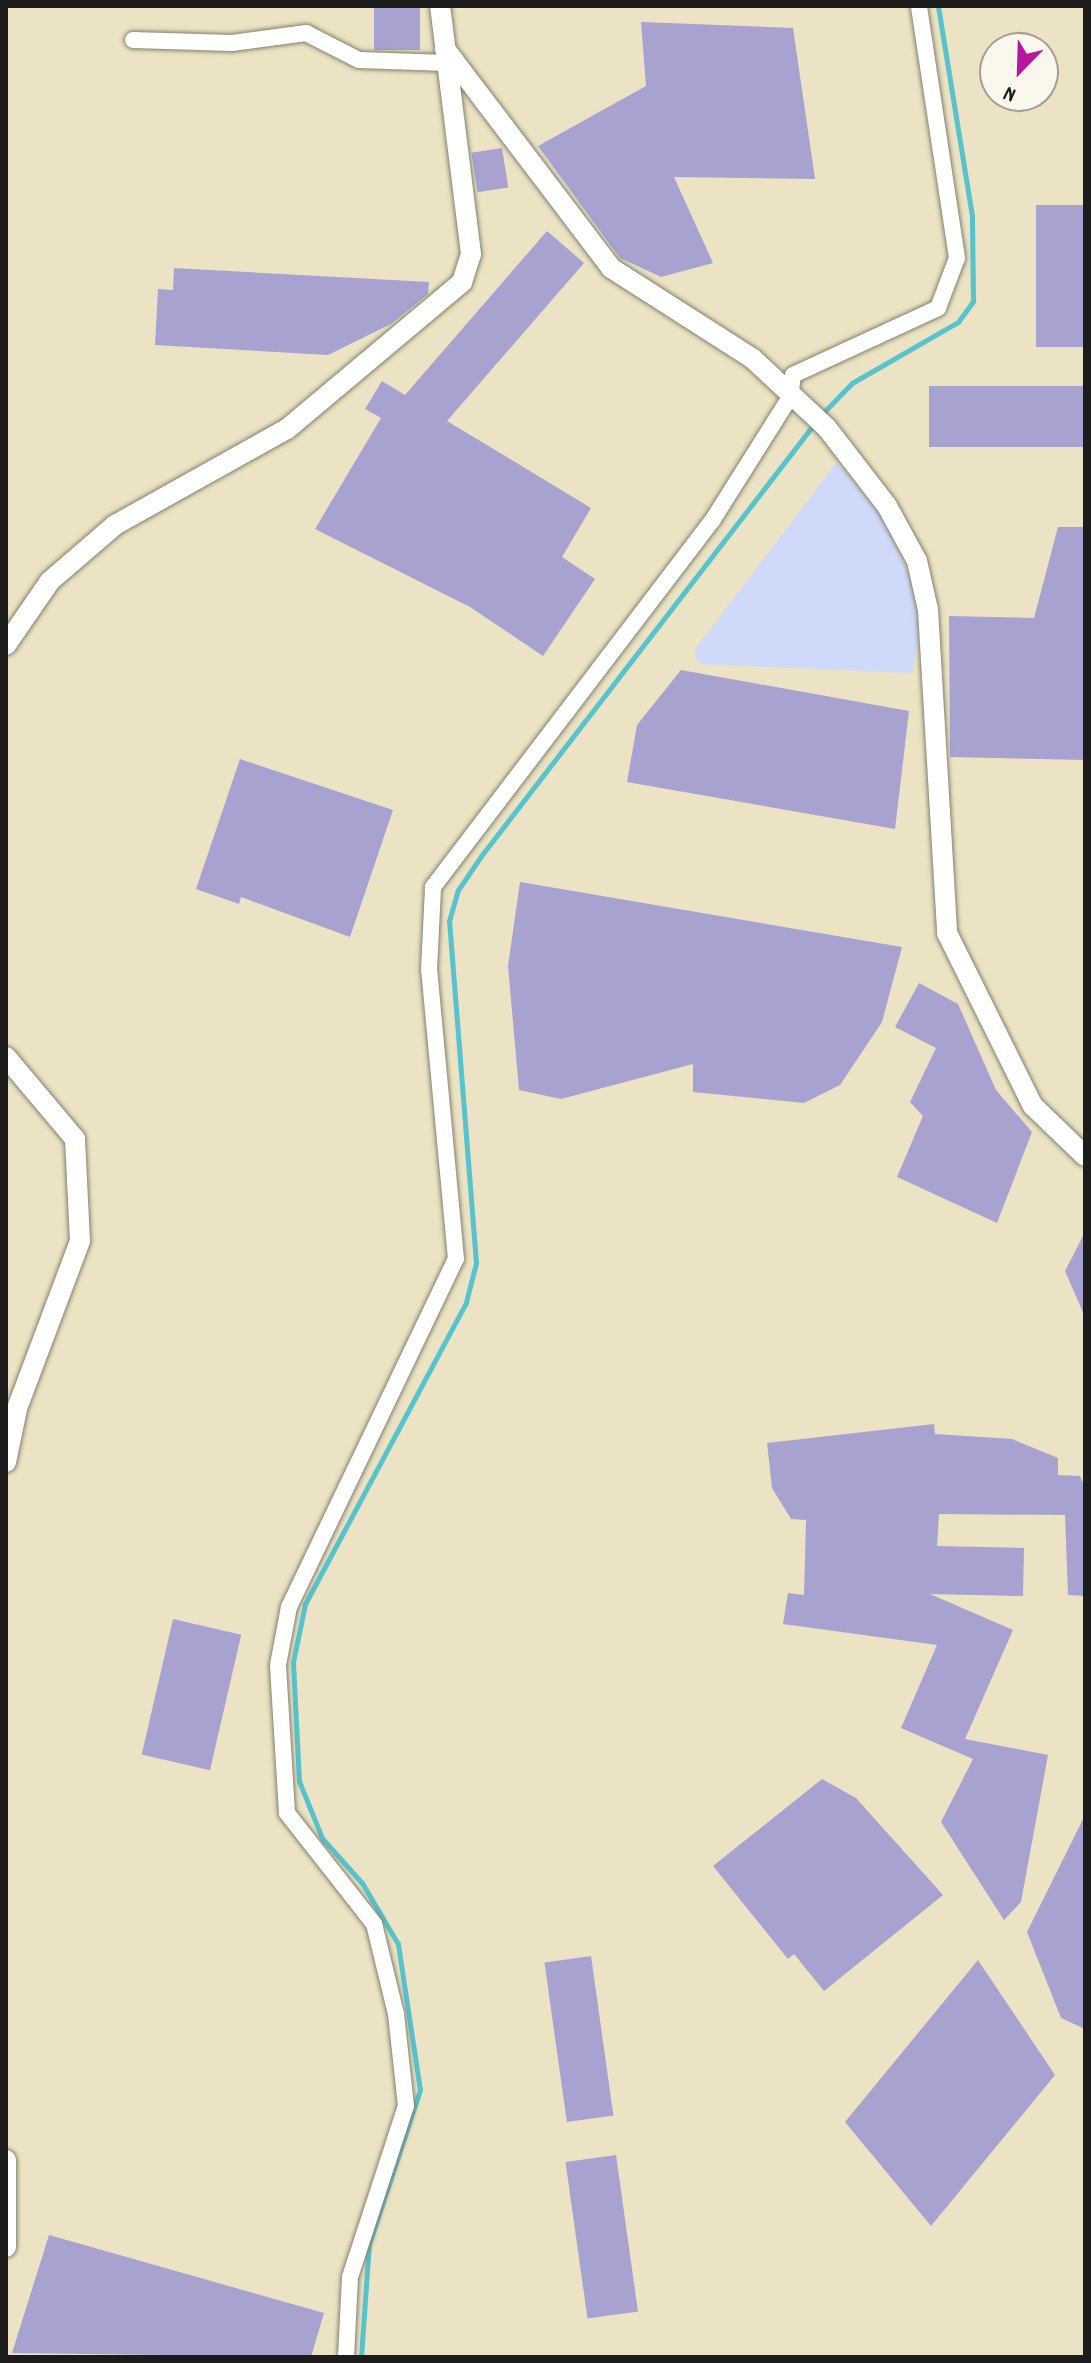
<!DOCTYPE html>
<style>
body{margin:0}
#map{position:relative;width:1091px;height:2363px;overflow:hidden;background:#ebe3c3;font-family:Dekko,sans-serif}
div>[style]{position:absolute}
[style*='--x']{left:calc(var(--x)*1px);top:calc(var(--y)*1px);width:calc(var(--w)*1px);rotate:calc(var(--a)*1deg)}
.built>*{inset:0;background:#cfdafa}
.stream>*{height:5px;margin:-2.5px;padding:0 2.5px;transform-origin:2.5px;border-radius:2.5px;background:#56c3cd}
.building>*{inset:0;background:#a8a2d1;transform-origin:0 0}
.roads{filter:drop-shadow(0 0 2px #848070) drop-shadow(0 0 2px #848070)}
.minor>*{height:16px;margin:-8px;padding:0 8px;transform-origin:8px;border-radius:8px;background:#fff}
.tertiary>*{height:20px;margin:-10px;padding:0 10px;transform-origin:10px;border-radius:10px;background:#fff}
span{translate:-50% -50%;white-space:nowrap;text-align:center;line-height:1.15;-webkit-text-stroke:6px #fbf7ec;paint-order:stroke}
.frame{position:absolute;inset:0;border:8px solid #1c1c1c;pointer-events:none}
.north{position:absolute;left:979px;top:32px;width:80px;height:80px;box-sizing:border-box;background:#fbf7ec;border:2px solid #a29f99;border-radius:50%;rotate:203deg;font-size:22px;font-weight:700;line-height:32px;text-align:center;color:#1c1c1c}
.north::after{content:'';display:block;margin:auto;width:28px;height:36px;background:#b5179e;clip-path:polygon(50% 0,100% 100%,50% 72%,0 100%)}
</style>
<div id="map">
<div class="built">
<i style="clip-path:polygon(837px 462px,881px 515px,910px 577px,921px 628px,912px 673px,698px 664px,694px 651px)"></i>
</div>
<div class="stream">
<i style="--x:820;--y:416;--w:46;--a:-45.9"></i>
<i style="--x:852;--y:383;--w:122;--a:-29.9"></i>
<i style="--x:958;--y:322;--w:26;--a:-54"></i>
<i style="--x:973;--y:301;--w:85;--a:-90.7"></i>
<i style="--x:972;--y:216;--w:213;--a:-99.2"></i>
<i style="--x:361;--y:2357;--w:113;--a:-86"></i>
<i style="--x:369;--y:2244;--w:162;--a:-71.7"></i>
<i style="--x:420;--y:2090;--w:148;--a:-98.6"></i>
<i style="--x:398;--y:1944;--w:71;--a:-120.5"></i>
<i style="--x:362;--y:1883;--w:60;--a:-131.6"></i>
<i style="--x:322;--y:1838;--w:61;--a:-112"></i>
<i style="--x:299;--y:1781;--w:119;--a:-92.9"></i>
<i style="--x:293;--y:1662;--w:59;--a:-78.3"></i>
<i style="--x:305;--y:1604;--w:342;--a:-61.9"></i>
<i style="--x:466;--y:1302;--w:40;--a:-75.6"></i>
<i style="--x:476;--y:1263;--w:343;--a:-94.5"></i>
<i style="--x:449;--y:921;--w:32;--a:-74"></i>
<i style="--x:458;--y:890;--w:41;--a:-55.9"></i>
<i style="--x:481;--y:856;--w:545;--a:-52.37"></i>
</div>
<div class="building">
<i style="left:374px;top:6px;width:46px;height:44px"></i>
<i style="clip-path:polygon(641px 22px,793px 28px,815px 179px,674px 177px,713px 263px,661px 277px,620px 258px,538px 146px,646px 86px)"></i>
<i style="left:502px;top:148px;width:40px;height:31px;rotate:81deg"></i>
<i style="left:1085px;top:205px;width:142px;height:49px;rotate:90deg"></i>
<i style="clip-path:polygon(547px 231px,584px 263px,447px 421px,591px 508px,562px 557px,595px 579px,543px 656px,470px 607px,315px 529px,381px 418px,365px 409px,382px 381px,405px 395px)"></i>
<i style="clip-path:polygon(174px 268px,429px 282px,428px 294px,391px 324px,328px 355px,155px 345px,158px 289px,173px 290px)"></i>
<i style="left:1085px;top:386px;width:61px;height:156px;rotate:90deg"></i>
<i style="clip-path:polygon(1058px 527px,1085px 527px,1085px 760px,950px 757px,949px 616px,1034px 618px)"></i>
<i style="clip-path:polygon(681px 670px,909px 711px,895px 829px,627px 782px,637px 725px)"></i>
<i style="clip-path:polygon(240px 759px,393px 810px,350px 937px,241px 897px,239px 904px,196px 889px)"></i>
<i style="clip-path:polygon(520px 882px,902px 947px,882px 1022px,840px 1085px,804px 1103px,693px 1092px,693px 1064px,561px 1099px,519px 1090px,508px 966px)"></i>
<i style="clip-path:polygon(919px 983px,958px 1004px,996px 1090px,1032px 1132px,997px 1223px,897px 1177px,923px 1116px,910px 1102px,936px 1048px,895px 1027px)"></i>
<i style="clip-path:polygon(1085px 1232px,1085px 1317px,1065px 1271px)"></i>
<i style="clip-path:polygon(934px 1424px,935px 1434px,1012px 1439px,1058px 1458px,1058px 1475px,1080px 1476px,1085px 1487px,1085px 1596px,1068px 1595px,1065px 1515px,939px 1514px,937px 1546px,1024px 1548px,1023px 1596px,930px 1594px,1013px 1630px,965px 1739px,1048px 1755px,1021px 1902px,1004px 1920px,941px 1822px,973px 1759px,901px 1728px,937px 1645px,783px 1624px,788px 1593px,804px 1595px,806px 1520px,791px 1519px,772px 1488px,767px 1443px)"></i>
<i style="left:173px;top:1619px;width:70px;height:139px;rotate:13deg"></i>
<i style="clip-path:polygon(822px 1779px,856px 1798px,943px 1895px,824px 1991px,794px 1954px,788px 1959px,713px 1866px)"></i>
<i style="clip-path:polygon(1085px 1815px,1085px 2029px,1061px 2018px,1027px 1932px)"></i>
<i style="left:591px;top:1956px;width:161px;height:47px;rotate:82deg"></i>
<i style="clip-path:polygon(978px 1960px,1055px 2075px,931px 2226px,845px 2122px)"></i>
<i style="left:616px;top:2155px;width:158px;height:51px;rotate:82deg"></i>
<i style="clip-path:polygon(49px 2235px,324px 2313px,311px 2357px,12px 2353px)"></i>
</div>
<div class="roads">
<div class="minor">
<i style="--x:133;--y:40;--w:99;--a:1.7"></i>
<i style="--x:232;--y:43;--w:75;--a:-7.7"></i>
<i style="--x:306;--y:33;--w:59;--a:27"></i>
<i style="--x:359;--y:60;--w:88;--a:2"></i>
<i style="--x:346;--y:2357;--w:80;--a:-87.1"></i>
<i style="--x:350;--y:2277;--w:180;--a:-71.9"></i>
<i style="--x:406;--y:2106;--w:93;--a:-96.2"></i>
<i style="--x:396;--y:2014;--w:93;--a:-103.7"></i>
<i style="--x:374;--y:1924;--w:141;--a:-128.1"></i>
<i style="--x:287;--y:1813;--w:148;--a:-93.5"></i>
<i style="--x:278;--y:1665;--w:59;--a:-79.3"></i>
<i style="--x:289;--y:1607;--w:386;--a:-64.4"></i>
<i style="--x:456;--y:1259;--w:290;--a:-95.3"></i>
<i style="--x:429;--y:970;--w:83;--a:-87.2"></i>
<i style="--x:433;--y:887;--w:460;--a:-52.7"></i>
<i style="--x:712;--y:521;--w:146;--a:-57.8"></i>
<i style="--x:790;--y:397;--w:22;--a:-82"></i>
<i style="--x:793;--y:375;--w:160;--a:-24.8"></i>
<i style="--x:938;--y:308;--w:53;--a:-69.2"></i>
<i style="--x:957;--y:258;--w:255;--a:-98.6"></i>
</div>
<div class="tertiary">
<i style="--x:445;--y:49;--w:275;--a:52.8"></i>
<i style="--x:611;--y:268;--w:167;--a:32.6"></i>
<i style="--x:752;--y:358;--w:103;--a:43"></i>
<i style="--x:827;--y:428;--w:98;--a:52.4"></i>
<i style="--x:887;--y:506;--w:63;--a:61.4"></i>
<i style="--x:917;--y:561;--w:50;--a:77.3"></i>
<i style="--x:928;--y:610;--w:324;--a:86.6"></i>
<i style="--x:947;--y:933;--w:193;--a:63.6"></i>
<i style="--x:1033;--y:1106;--w:72;--a:43.9"></i>
<i style="--x:6;--y:645;--w:78;--a:-55.5"></i>
<i style="--x:50;--y:581;--w:86;--a:-40.7"></i>
<i style="--x:115;--y:525;--w:197;--a:-29.2"></i>
<i style="--x:287;--y:429;--w:229;--a:-40"></i>
<i style="--x:462;--y:282;--w:29;--a:-72"></i>
<i style="--x:471;--y:254;--w:250;--a:-97.1"></i>
<i style="--x:6;--y:1057;--w:107;--a:49.9"></i>
<i style="--x:75;--y:1139;--w:102;--a:87.2"></i>
<i style="--x:80;--y:1241;--w:179;--a:110.6"></i>
<i style="--x:17;--y:1409;--w:54;--a:101.7"></i>
<i style="--x:6;--y:2160;--w:87;--a:90"></i>
</div>
</div>
<div class="frame"></div>
<div class="north">N</div>
</div>
